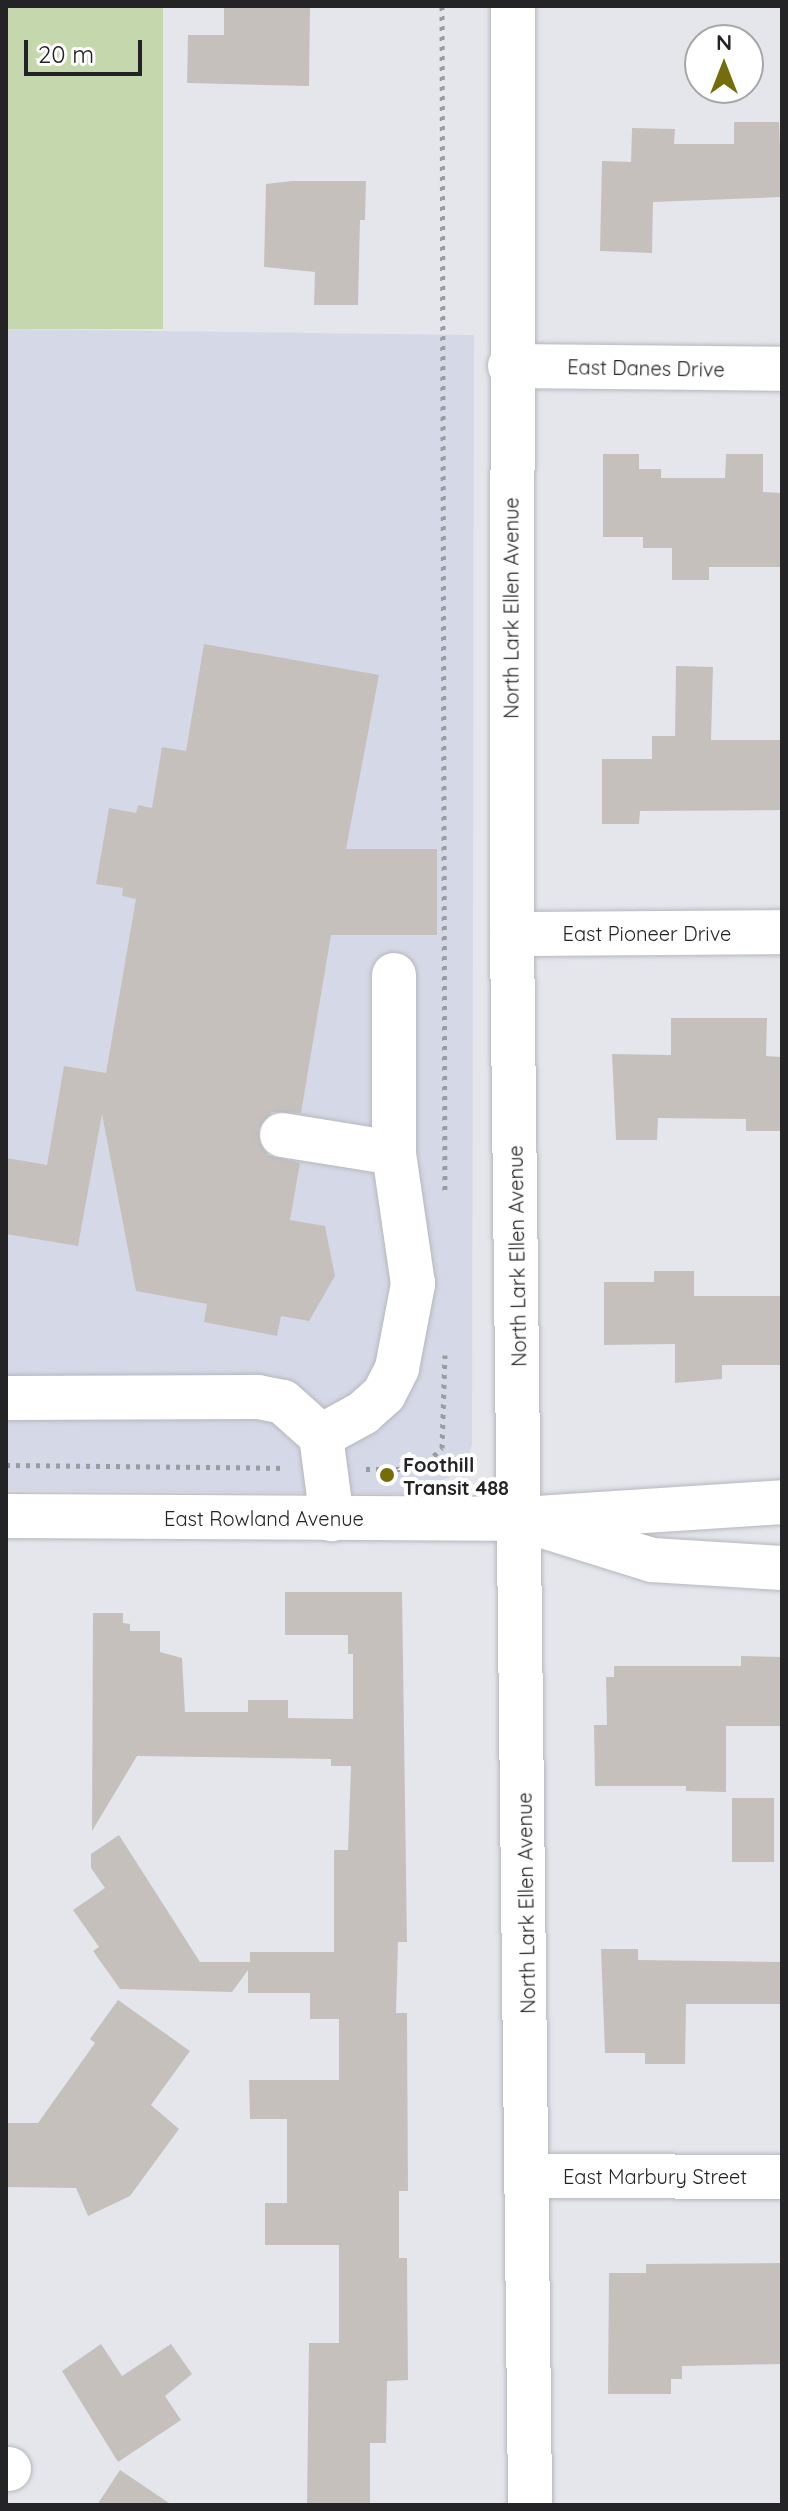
<!DOCTYPE html>
<style>
body{margin:0}
#map{position:relative;width:788px;height:2511px;overflow:hidden;background:#e4e6ec;font-family:Quicksand,sans-serif}
div>[style]{position:absolute}
[style*='--x']{left:calc(var(--x)*1px);top:calc(var(--y)*1px);width:calc(var(--w)*1px);rotate:calc(var(--a)*1deg)}
.built>*{inset:0;background:#d5d9e7}
.green>*{inset:0;background:#c5d7ad;transform-origin:0 0}
.building>*{inset:0;background:#c6c0bd;transform-origin:0 0}
.path>*{height:5px;margin-top:-2.5px;transform-origin:0;background:repeating-linear-gradient(90deg,#9b9ca0 0 4px,transparent 0 10px)}
.roads{filter:drop-shadow(0 0 2px #b5b7bd) drop-shadow(0 0 2px #b5b7bd)}
.minor>*{height:44px;margin:-22px;padding:0 22px;transform-origin:22px;border-radius:22px;background:#fff}
.dots>*{width:22px;height:22px;translate:-50% -50%;box-sizing:border-box;border:4px solid #fff;border-radius:50%}
span{translate:-50% -50%;white-space:nowrap;text-align:center;line-height:1.15;-webkit-text-stroke:8px #fff;paint-order:stroke}
.street-label{font-size:20px;color:#242426}
.poi-label{font-size:20px;color:#242426;font-weight:700}
.left{translate:0 -50%;text-align:left}
.frame{position:absolute;inset:0;border:8px solid #242426;pointer-events:none}
.north{position:absolute;left:684px;top:24px;width:80px;height:80px;box-sizing:border-box;background:#fff;border:2px solid #a7a7a8;border-radius:50%;rotate:0deg;font-size:22px;font-weight:700;line-height:32px;text-align:center;color:#242426}
.north::after{content:'';display:block;margin:auto;width:28px;height:36px;background:#756d0b;clip-path:polygon(50% 0,100% 100%,50% 72%,0 100%)}
.scale{position:absolute;left:24px;top:40px;width:118px;height:36px;box-sizing:border-box;border:4px solid #242426;border-top:0;padding-left:10px;font-size:24px;line-height:28px;white-space:nowrap;color:#242426;-webkit-text-stroke:6px #fff;paint-order:stroke}
</style>
<div id="map">
<div class="built">
<i style="clip-path:polygon(6px 329px,474px 335px,472px 1444px,464px 1470px,415px 1494px,6px 1490px)"></i>
</div>
<div class="green">
<i style="left:6px;top:6px;width:157px;height:323px"></i>
</div>
<div class="building">
<i style="clip-path:polygon(224px 6px,310px 6px,309px 86px,187px 83px,188px 35px,224px 35px)"></i>
<i style="clip-path:polygon(734px 122px,779px 122px,782px 197px,653px 202px,652px 253px,600px 251px,602px 161px,631px 162px,632px 128px,675px 129px,674px 144px,734px 144px)"></i>
<i style="clip-path:polygon(292px 181px,366px 181px,365px 220px,360px 220px,358px 305px,314px 305px,315px 272px,264px 267px,266px 184px)"></i>
<i style="clip-path:polygon(603px 454px,639px 454px,639px 469px,661px 469px,661px 478px,725px 478px,726px 454px,763px 454px,763px 492px,782px 493px,782px 567px,709px 567px,709px 580px,672px 580px,672px 548px,643px 548px,643px 537px,603px 537px)"></i>
<i style="clip-path:polygon(204px 644px,379px 675px,346px 849px,437px 849px,437px 935px,331px 935px,301px 1113px,272px 1112px,258px 1130px,267px 1155px,300px 1163px,290px 1220px,325px 1226px,335px 1276px,309px 1321px,281px 1316px,277px 1336px,204px 1322px,207px 1304px,136px 1291px,102px 1114px,78px 1246px,6px 1234px,6px 1158px,47px 1165px,64px 1066px,106px 1073px,136px 899px,122px 896px,123px 888px,96px 884px,109px 808px,136px 813px,138px 805px,152px 808px,162px 747px,186px 751px)"></i>
<i style="clip-path:polygon(676px 666px,713px 667px,711px 740px,782px 740px,782px 810px,640px 811px,639px 824px,602px 824px,602px 759px,652px 759px,652px 736px,675px 736px)"></i>
<i style="clip-path:polygon(671px 1018px,767px 1018px,766px 1056px,782px 1057px,782px 1131px,746px 1131px,746px 1119px,658px 1118px,657px 1140px,616px 1140px,612px 1054px,671px 1055px)"></i>
<i style="clip-path:polygon(654px 1271px,694px 1271px,694px 1296px,782px 1296px,782px 1365px,722px 1365px,722px 1379px,675px 1383px,675px 1344px,604px 1345px,604px 1282px,654px 1282px)"></i>
<i style="clip-path:polygon(285px 1592px,402px 1592px,407px 1942px,398px 1942px,396px 2013px,407px 2013px,408px 2191px,399px 2191px,399px 2258px,407px 2258px,408px 2380px,387px 2381px,386px 2443px,370px 2443px,370px 2505px,307px 2505px,309px 2343px,339px 2343px,339px 2245px,265px 2245px,265px 2203px,287px 2203px,287px 2119px,250px 2119px,249px 2080px,339px 2080px,339px 2019px,310px 2019px,310px 1993px,248px 1993px,248px 1970px,232px 1992px,120px 1989px,93px 1951px,99px 1947px,73px 1910px,105px 1888px,91px 1868px,91px 1854px,119px 1835px,200px 1962px,250px 1962px,250px 1952px,334px 1952px,334px 1850px,348px 1850px,351px 1766px,331px 1766px,331px 1759px,137px 1756px,92px 1831px,93px 1613px,123px 1613px,123px 1623px,130px 1624px,130px 1631px,160px 1631px,160px 1652px,182px 1658px,185px 1712px,248px 1712px,248px 1700px,288px 1700px,288px 1718px,353px 1719px,353px 1654px,348px 1654px,348px 1635px,285px 1635px)"></i>
<i style="clip-path:polygon(741px 1656px,782px 1657px,782px 1726px,726px 1726px,726px 1792px,686px 1791px,686px 1786px,595px 1786px,594px 1725px,607px 1725px,606px 1677px,614px 1677px,614px 1666px,741px 1666px)"></i>
<i style="left:732px;top:1798px;width:42px;height:64px"></i>
<i style="clip-path:polygon(601px 1949px,638px 1949px,638px 1960px,782px 1962px,782px 2004px,686px 2004px,685px 2064px,645px 2064px,645px 2053px,605px 2053px)"></i>
<i style="clip-path:polygon(118px 2000px,190px 2051px,151px 2105px,179px 2129px,130px 2196px,88px 2216px,76px 2188px,6px 2187px,6px 2123px,38px 2123px,95px 2043px,90px 2039px)"></i>
<i style="clip-path:polygon(782px 2263px,782px 2364px,682px 2366px,682px 2379px,671px 2379px,671px 2394px,608px 2394px,609px 2273px,646px 2273px,646px 2264px)"></i>
<i style="clip-path:polygon(101px 2344px,122px 2376px,171px 2344px,192px 2374px,165px 2396px,181px 2420px,118px 2462px,62px 2371px)"></i>
<i style="clip-path:polygon(120px 2470px,172px 2505px,97px 2505px)"></i>
</div>
<div class="path">
<i style="--x:442;--y:6;--w:1187;--a:89.86"></i>
<i style="--x:6;--y:1465;--w:278;--a:0.6"></i>
<i style="--x:366;--y:1469;--w:53;--a:0"></i>
<i style="--x:419;--y:1469;--w:31;--a:-42"></i>
<i style="--x:442;--y:1448;--w:93;--a:-88.2"></i>
</div>
<div class="roads">
<div class="minor">
<i style="--x:513;--y:6;--w:928;--a:90.06"></i>
<i style="--x:512;--y:934;--w:1571;--a:89.34"></i>
<i style="--x:510;--y:366;--w:272;--a:0.6"></i>
<i style="--x:512;--y:934;--w:270;--a:-0.4"></i>
<i style="--x:282;--y:1135;--w:113;--a:9.1"></i>
<i style="--x:6;--y:1398;--w:252;--a:-0.2"></i>
<i style="--x:258;--y:1397;--w:25;--a:11"></i>
<i style="--x:283;--y:1402;--w:51;--a:41.8"></i>
<i style="--x:321;--y:1436;--w:84;--a:82.5"></i>
<i style="--x:321;--y:1436;--w:48;--a:-28.7"></i>
<i style="--x:363;--y:1413;--w:28;--a:-42"></i>
<i style="--x:384;--y:1394;--w:29;--a:-63"></i>
<i style="--x:397;--y:1368;--w:86;--a:-79.2"></i>
<i style="--x:413;--y:1284;--w:132;--a:-98.3"></i>
<i style="--x:394;--y:1153;--w:178;--a:-90"></i>
<i style="--x:6;--y:1516;--w:516;--a:0.33"></i>
<i style="--x:522;--y:1519;--w:261;--a:-3.7"></i>
<i style="--x:543;--y:1526;--w:114;--a:17.3"></i>
<i style="--x:652;--y:1560;--w:130;--a:3.5"></i>
<i style="--x:529;--y:2176;--w:253;--a:0.2"></i>
<i style="--x:6;--y:2469;--w:3;--a:0"></i>
</div>
</div>
<div class="dots">
<i style="left:387px;top:1475px;background:#756d0b"></i>
</div>
<div class="street-label">
<span style="left:646px;top:368px;rotate:1deg">East Danes Drive</span>
<span style="left:511px;top:608px;rotate:-90deg">North Lark Ellen Avenue</span>
<span style="left:647px;top:933px">East Pioneer Drive</span>
<span style="left:517px;top:1256px;rotate:-91deg">North Lark Ellen Avenue</span>
<span style="left:264px;top:1518px">East Rowland Avenue</span>
<span style="left:526px;top:1903px;rotate:-91deg">North Lark Ellen Avenue</span>
<span style="left:655px;top:2176px">East Marbury Street</span>
</div>
<div class="poi-label">
<span class="left" style="left:403px;top:1476px">Foothill<br>Transit 488</span>
</div>
<div class="frame"></div>
<div class="north">N</div>
<div class="scale">20 m</div>
</div>
